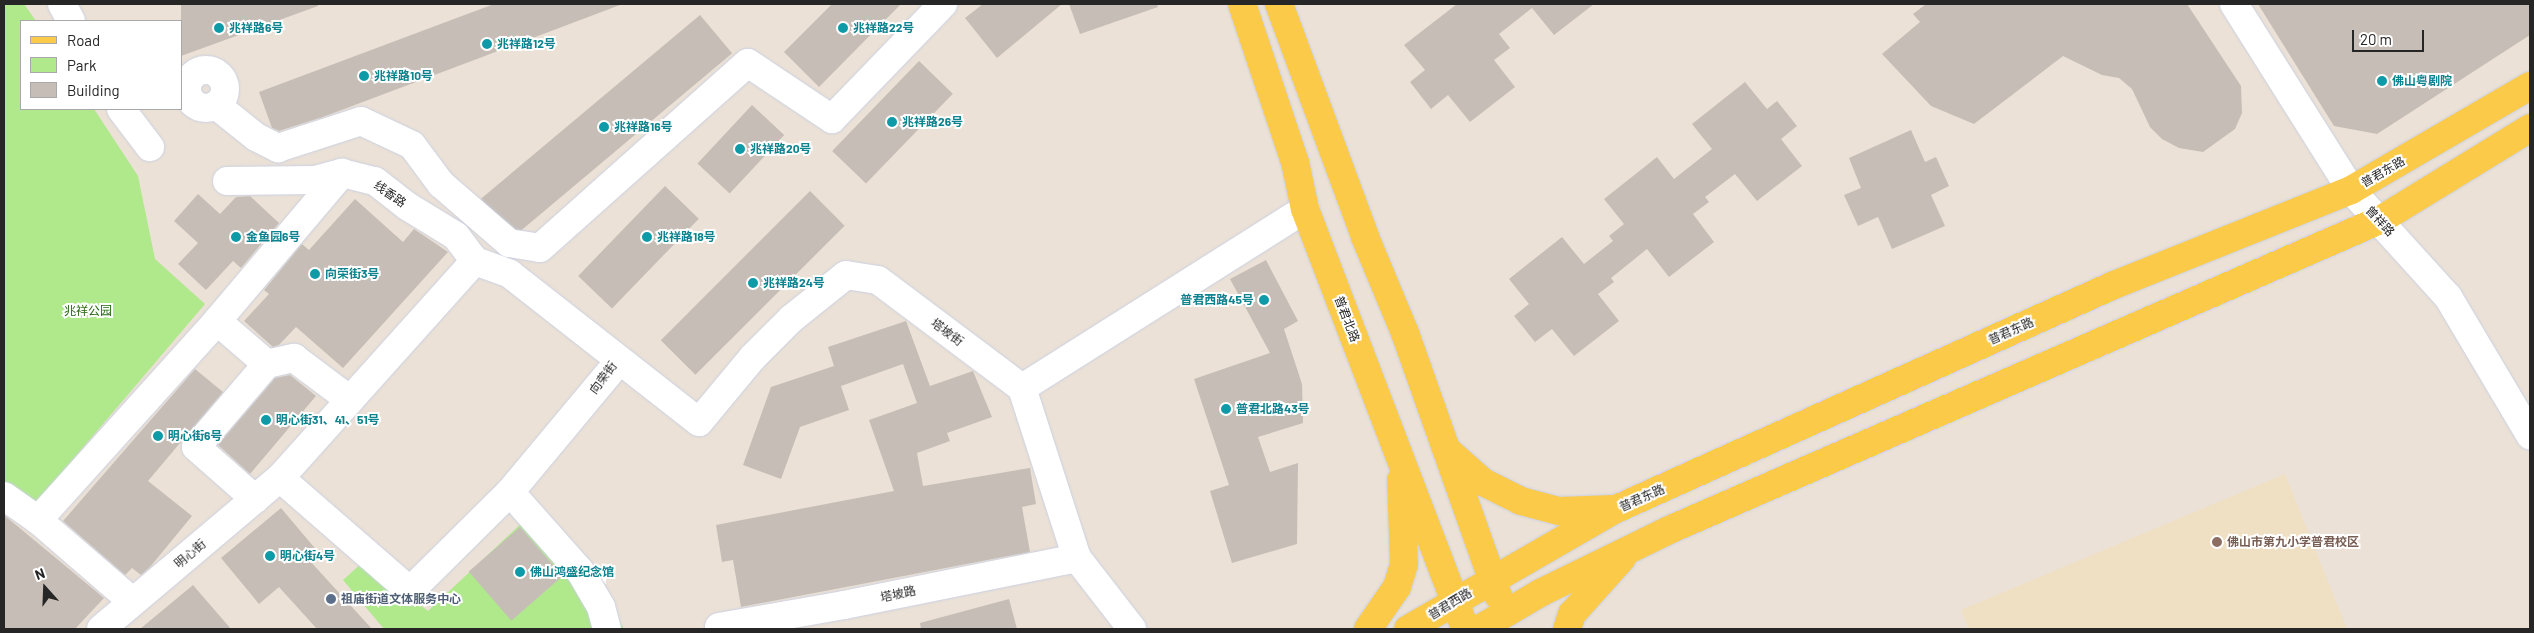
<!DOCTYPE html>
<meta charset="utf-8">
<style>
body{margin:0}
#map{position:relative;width:2534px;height:633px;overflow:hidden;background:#ebe1d6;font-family:Barlow,"Noto Sans SC",sans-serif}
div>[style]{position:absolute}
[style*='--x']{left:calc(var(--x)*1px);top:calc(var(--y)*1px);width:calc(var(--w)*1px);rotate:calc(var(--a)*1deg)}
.education>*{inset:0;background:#efdfc3}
.green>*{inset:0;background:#b0e88c}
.building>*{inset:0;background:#c6beb6;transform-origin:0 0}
.roads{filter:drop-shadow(0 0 1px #cbd1e2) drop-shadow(0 0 1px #cbd1e2)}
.minor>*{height:28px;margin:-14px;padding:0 14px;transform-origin:14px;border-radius:14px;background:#fff}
.minor>.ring{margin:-14px;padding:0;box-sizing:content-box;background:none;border:28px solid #fff;border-radius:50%}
.major>*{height:28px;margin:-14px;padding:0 14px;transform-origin:14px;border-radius:14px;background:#fcca49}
.dots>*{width:14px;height:14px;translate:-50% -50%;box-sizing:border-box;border:2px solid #fff;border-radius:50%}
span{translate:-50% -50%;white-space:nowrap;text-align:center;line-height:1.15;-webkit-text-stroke:4px #fff;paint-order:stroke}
.culture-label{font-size:12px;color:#0d838f;font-weight:700}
.left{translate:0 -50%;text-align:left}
.right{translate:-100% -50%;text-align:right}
.street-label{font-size:12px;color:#262626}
.park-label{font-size:12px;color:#286713}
.education-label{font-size:12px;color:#785e54;font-weight:700}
.service-label{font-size:12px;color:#4e5e75;font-weight:700}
.frame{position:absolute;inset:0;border:5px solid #262626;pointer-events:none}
.legend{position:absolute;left:20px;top:20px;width:162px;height:90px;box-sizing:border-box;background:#fff;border:1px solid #a8a8a8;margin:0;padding:6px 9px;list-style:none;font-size:15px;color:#262626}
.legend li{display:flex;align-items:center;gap:10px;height:25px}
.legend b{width:25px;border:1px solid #a8a8a8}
.north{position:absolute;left:20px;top:563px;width:50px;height:50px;-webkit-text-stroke:4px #fff;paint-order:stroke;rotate:340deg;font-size:14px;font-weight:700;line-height:20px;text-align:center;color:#262626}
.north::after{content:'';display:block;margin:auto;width:18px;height:22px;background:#262626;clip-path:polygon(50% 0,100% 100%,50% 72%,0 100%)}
.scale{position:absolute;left:2352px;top:30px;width:72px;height:22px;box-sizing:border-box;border:2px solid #262626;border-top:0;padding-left:6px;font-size:15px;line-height:18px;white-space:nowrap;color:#262626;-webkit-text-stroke:4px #fff;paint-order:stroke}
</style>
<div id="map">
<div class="education">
<i style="clip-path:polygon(2285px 474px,2347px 629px,1969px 629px,1961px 610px)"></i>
</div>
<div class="green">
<i style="clip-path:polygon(4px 4px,24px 4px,36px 21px,21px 21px,21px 109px,94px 109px,138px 176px,155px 259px,205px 304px,35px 504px,4px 481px)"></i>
<i style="clip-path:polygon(525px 520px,603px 593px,624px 629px,384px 629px,343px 580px,363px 562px,428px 611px)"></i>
</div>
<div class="building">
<i style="clip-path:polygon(181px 4px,317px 4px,318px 6px,181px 56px)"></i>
<i style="clip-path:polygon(494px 4px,620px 5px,323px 117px,279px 131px,272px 128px,259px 92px)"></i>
<i style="clip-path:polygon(832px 4px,901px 4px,819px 87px,784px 52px)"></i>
<i style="clip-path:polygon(983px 4px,1062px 4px,997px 58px,965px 18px)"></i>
<i style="clip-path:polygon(1069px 4px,1157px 4px,1158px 7px,1080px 34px)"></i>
<i style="clip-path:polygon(1457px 4px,1594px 4px,1554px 35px,1532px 8px,1499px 34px,1510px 48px,1494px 60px,1515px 87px,1470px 122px,1448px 95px,1431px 109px,1410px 82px,1425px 70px,1404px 45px)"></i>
<i style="clip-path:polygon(1926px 4px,2187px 4px,2241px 86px,2242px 113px,2235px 129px,2203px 152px,2179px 148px,2162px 139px,2150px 127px,2132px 89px,2119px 78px,2102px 75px,2063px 56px,1974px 124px,1931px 106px,1882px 54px,1920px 22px,1913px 14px)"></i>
<i style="clip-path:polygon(2258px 4px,2530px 4px,2530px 35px,2377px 134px,2334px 126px)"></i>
<i style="left:700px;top:15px;width:50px;height:286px;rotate:50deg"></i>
<i style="left:919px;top:61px;width:47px;height:125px;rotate:44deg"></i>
<i style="clip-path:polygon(1745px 82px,1767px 109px,1777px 101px,1797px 126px,1781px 139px,1802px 166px,1757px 201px,1735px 174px,1705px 197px,1709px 202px,1693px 214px,1714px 242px,1669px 277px,1647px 249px,1611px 278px,1614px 282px,1598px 294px,1619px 321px,1574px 356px,1552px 329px,1535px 342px,1514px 316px,1529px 304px,1509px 279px,1562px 237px,1584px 264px,1613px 241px,1609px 236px,1624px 224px,1604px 199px,1657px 157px,1674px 179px,1712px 149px,1692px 124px)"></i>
<i style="left:752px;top:105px;width:44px;height:80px;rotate:43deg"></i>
<i style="clip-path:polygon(1911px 130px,1925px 162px,1936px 157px,1949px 186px,1931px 195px,1945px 226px,1892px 249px,1878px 217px,1858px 226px,1844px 195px,1861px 188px,1849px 158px)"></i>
<i style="left:665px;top:186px;width:47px;height:125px;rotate:44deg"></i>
<i style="left:810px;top:191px;width:49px;height:211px;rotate:45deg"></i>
<i style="clip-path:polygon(198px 194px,220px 214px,236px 197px,250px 196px,279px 223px,241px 268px,233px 261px,206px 290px,178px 264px,198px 243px,174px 221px)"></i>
<i style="clip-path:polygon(355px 199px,403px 242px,414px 229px,448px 252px,343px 368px,296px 327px,279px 345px,273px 347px,244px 321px,269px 294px,264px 290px,302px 244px,309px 250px)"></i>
<i style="clip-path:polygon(1266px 260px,1298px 321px,1284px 329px,1302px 384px,1303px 423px,1258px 437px,1270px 472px,1298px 463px,1297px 544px,1232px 563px,1210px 491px,1229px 485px,1194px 379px,1270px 353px,1230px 279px)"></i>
<i style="clip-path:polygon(906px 321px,930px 386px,973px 371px,992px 417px,947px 433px,950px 441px,917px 453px,923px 486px,1030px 468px,1036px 504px,1022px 507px,1030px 552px,741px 607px,733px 560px,722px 562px,716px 525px,894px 491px,869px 420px,917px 403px,903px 364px,841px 386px,849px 410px,800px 427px,781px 479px,743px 465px,771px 387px,834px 366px,828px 347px)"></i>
<i style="clip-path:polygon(195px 369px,223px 392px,148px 481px,192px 516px,150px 567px,141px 575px,132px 568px,125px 575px,63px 521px)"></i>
<i style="clip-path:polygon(290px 375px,316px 396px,250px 474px,218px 445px,275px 378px)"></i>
<i style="clip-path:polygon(281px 508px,319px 553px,310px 561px,372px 629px,317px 629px,279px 587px,259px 604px,221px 558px)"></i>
<i style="clip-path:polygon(4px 515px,104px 598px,75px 629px,4px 629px)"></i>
<i style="left:520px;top:527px;width:65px;height:68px;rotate:49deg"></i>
<i style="clip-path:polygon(193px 585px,231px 629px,140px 629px)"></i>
<i style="clip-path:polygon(1009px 599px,1017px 629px,921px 629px,920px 623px)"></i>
</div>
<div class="roads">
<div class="minor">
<i style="--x:62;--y:4;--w:19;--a:62"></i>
<i style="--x:2234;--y:4;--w:220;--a:57.8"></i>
<i style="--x:2351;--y:190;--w:144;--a:47.8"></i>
<i style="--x:2448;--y:297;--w:161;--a:59.3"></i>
<i class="ring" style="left:187px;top:70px;width:10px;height:10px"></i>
<i style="--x:216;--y:105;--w:51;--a:38.7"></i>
<i style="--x:256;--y:137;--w:25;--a:27"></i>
<i style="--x:278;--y:148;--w:87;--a:-18"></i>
<i style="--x:361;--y:121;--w:56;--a:25.2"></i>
<i style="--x:412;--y:145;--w:49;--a:53.4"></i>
<i style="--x:441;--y:184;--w:90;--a:40.9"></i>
<i style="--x:509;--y:243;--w:31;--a:9"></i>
<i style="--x:540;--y:248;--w:278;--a:-41.7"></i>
<i style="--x:748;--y:63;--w:101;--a:33.7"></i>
<i style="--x:832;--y:119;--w:160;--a:-46"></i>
<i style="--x:121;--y:109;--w:48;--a:52.7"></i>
<i style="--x:227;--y:181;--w:88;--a:-0.7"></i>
<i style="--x:315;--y:180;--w:28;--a:-15"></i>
<i style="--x:342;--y:173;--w:34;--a:14"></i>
<i style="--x:375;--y:181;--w:41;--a:38"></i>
<i style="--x:407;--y:206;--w:57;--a:31.5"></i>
<i style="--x:456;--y:236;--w:31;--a:53"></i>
<i style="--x:475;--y:261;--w:37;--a:20"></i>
<i style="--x:510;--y:274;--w:240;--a:38.1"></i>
<i style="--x:699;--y:422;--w:85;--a:-50.3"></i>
<i style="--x:753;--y:357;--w:54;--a:-45"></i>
<i style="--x:791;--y:319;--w:70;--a:-38.7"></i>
<i style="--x:846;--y:275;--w:32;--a:9"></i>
<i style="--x:878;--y:280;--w:180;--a:36.9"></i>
<i style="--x:1022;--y:388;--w:335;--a:-32.3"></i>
<i style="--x:217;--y:321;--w:66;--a:40.7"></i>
<i style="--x:267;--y:364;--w:109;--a:130.5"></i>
<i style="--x:196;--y:447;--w:79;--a:41.4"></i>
<i style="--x:267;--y:364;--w:28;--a:-13"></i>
<i style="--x:294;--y:358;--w:70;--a:36.9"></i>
<i style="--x:1022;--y:388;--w:179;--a:72.1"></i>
<i style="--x:1077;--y:558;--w:90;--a:52.2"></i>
<i style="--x:280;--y:478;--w:172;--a:41"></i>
<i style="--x:410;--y:591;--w:141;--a:-44.7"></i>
<i style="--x:510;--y:492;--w:170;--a:-50.2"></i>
<i style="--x:510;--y:492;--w:106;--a:48.5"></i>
<i style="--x:580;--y:571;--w:42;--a:59.7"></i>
<i style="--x:601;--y:607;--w:23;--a:75"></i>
<i style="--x:4;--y:496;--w:42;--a:35.2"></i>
<i style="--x:38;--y:520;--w:268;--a:-48"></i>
<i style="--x:217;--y:321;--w:194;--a:-49.8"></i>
<i style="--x:38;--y:520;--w:125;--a:40.8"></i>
<i style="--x:719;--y:627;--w:127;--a:-10"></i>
<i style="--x:844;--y:605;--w:238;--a:-11.4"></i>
<i style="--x:101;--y:629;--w:234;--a:-40.2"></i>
<i style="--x:280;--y:478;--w:292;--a:-48.1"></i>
</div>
<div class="major">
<i style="--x:1242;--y:4;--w:167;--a:71.5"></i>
<i style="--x:1295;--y:162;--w:48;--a:78"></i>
<i style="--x:1305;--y:209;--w:449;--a:69.1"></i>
<i style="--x:1279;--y:4;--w:248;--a:69.7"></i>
<i style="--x:1365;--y:237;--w:104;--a:67.4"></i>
<i style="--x:1405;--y:333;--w:278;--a:70.5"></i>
<i style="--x:1448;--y:451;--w:47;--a:41.5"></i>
<i style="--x:1483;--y:482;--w:42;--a:26.6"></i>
<i style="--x:1521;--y:501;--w:39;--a:15"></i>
<i style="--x:1559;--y:511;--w:53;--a:-2.2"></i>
<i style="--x:1368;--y:629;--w:51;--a:-55.4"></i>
<i style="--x:1397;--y:587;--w:24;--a:-73"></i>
<i style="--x:1404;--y:564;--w:84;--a:-92"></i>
<i style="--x:1408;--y:629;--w:240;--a:-30"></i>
<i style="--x:1616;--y:509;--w:546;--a:-24.22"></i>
<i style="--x:2114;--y:285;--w:255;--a:-21.8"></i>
<i style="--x:2351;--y:190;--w:207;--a:-30.2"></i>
<i style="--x:1479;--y:629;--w:71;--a:-30.5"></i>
<i style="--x:1540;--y:593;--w:144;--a:-26"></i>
<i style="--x:1669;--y:530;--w:776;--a:-23.56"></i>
<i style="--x:2380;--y:220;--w:176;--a:-31.5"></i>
<i style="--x:1567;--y:629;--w:16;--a:-72"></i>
<i style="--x:1572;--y:614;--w:75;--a:-48.2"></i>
</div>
</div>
<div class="dots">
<i style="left:219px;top:28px;background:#0f9aa8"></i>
<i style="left:843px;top:28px;background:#0f9aa8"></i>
<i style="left:487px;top:44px;background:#0f9aa8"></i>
<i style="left:364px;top:76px;background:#0f9aa8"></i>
<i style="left:2382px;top:81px;background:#0f9aa8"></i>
<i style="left:892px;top:122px;background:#0f9aa8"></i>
<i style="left:604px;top:127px;background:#0f9aa8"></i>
<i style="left:740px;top:149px;background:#0f9aa8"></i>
<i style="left:236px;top:237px;background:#0f9aa8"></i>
<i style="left:647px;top:237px;background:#0f9aa8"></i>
<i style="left:315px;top:274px;background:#0f9aa8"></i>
<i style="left:753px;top:283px;background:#0f9aa8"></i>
<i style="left:1264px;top:300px;background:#0f9aa8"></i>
<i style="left:1226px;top:409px;background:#0f9aa8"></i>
<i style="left:266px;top:420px;background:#0f9aa8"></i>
<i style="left:158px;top:436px;background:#0f9aa8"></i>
<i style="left:2217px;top:542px;background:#8d6e63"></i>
<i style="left:270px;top:556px;background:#0f9aa8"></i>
<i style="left:520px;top:572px;background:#0f9aa8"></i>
<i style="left:331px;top:599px;background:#5c6f8a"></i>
</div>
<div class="culture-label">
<span class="left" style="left:229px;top:28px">兆祥路6号</span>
<span class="left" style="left:853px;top:28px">兆祥路22号</span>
<span class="left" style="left:497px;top:44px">兆祥路12号</span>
<span class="left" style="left:374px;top:76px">兆祥路10号</span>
<span class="left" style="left:2392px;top:81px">佛山粤剧院</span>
<span class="left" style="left:902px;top:122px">兆祥路26号</span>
<span class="left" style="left:614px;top:127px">兆祥路16号</span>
<span class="left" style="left:750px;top:149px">兆祥路20号</span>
<span class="left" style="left:246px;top:237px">金鱼园6号</span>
<span class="left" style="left:657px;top:237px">兆祥路18号</span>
<span class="left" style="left:325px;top:274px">向荣街3号</span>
<span class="left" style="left:763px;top:283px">兆祥路24号</span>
<span class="right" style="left:1254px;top:300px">普君西路45号</span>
<span class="left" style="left:1236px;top:409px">普君北路43号</span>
<span class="left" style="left:276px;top:420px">明心街31、41、51号</span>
<span class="left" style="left:168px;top:436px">明心街6号</span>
<span class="left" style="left:280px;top:556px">明心街4号</span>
<span class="left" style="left:530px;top:572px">佛山鸿盛纪念馆</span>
</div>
<div class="street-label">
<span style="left:2383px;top:172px;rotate:-30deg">普君东路</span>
<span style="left:390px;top:194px;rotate:35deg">线香路</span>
<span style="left:2380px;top:221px;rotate:47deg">曾祥路</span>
<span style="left:1347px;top:319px;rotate:69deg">普君北路</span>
<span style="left:2011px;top:331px;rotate:-24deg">普君东路</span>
<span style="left:947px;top:332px;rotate:37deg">塔坡街</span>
<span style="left:603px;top:378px;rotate:-53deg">向荣街</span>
<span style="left:1642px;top:498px;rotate:-24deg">普君东路</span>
<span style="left:190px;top:554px;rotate:-40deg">明心街</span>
<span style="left:898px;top:594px;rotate:-12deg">塔坡路</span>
<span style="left:1450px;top:604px;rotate:-31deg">普君西路</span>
</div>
<div class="park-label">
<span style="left:88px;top:311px">兆祥公园</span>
</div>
<div class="education-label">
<span class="left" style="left:2227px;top:542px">佛山市第九小学普君校区</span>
</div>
<div class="service-label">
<span class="left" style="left:341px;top:599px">祖庙街道文体服务中心</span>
</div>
<div class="frame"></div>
<ul class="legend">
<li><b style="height:6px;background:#fcca49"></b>Road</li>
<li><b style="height:14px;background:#b0e88c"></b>Park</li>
<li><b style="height:14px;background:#c6beb6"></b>Building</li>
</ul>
<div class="north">N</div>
<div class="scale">20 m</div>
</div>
